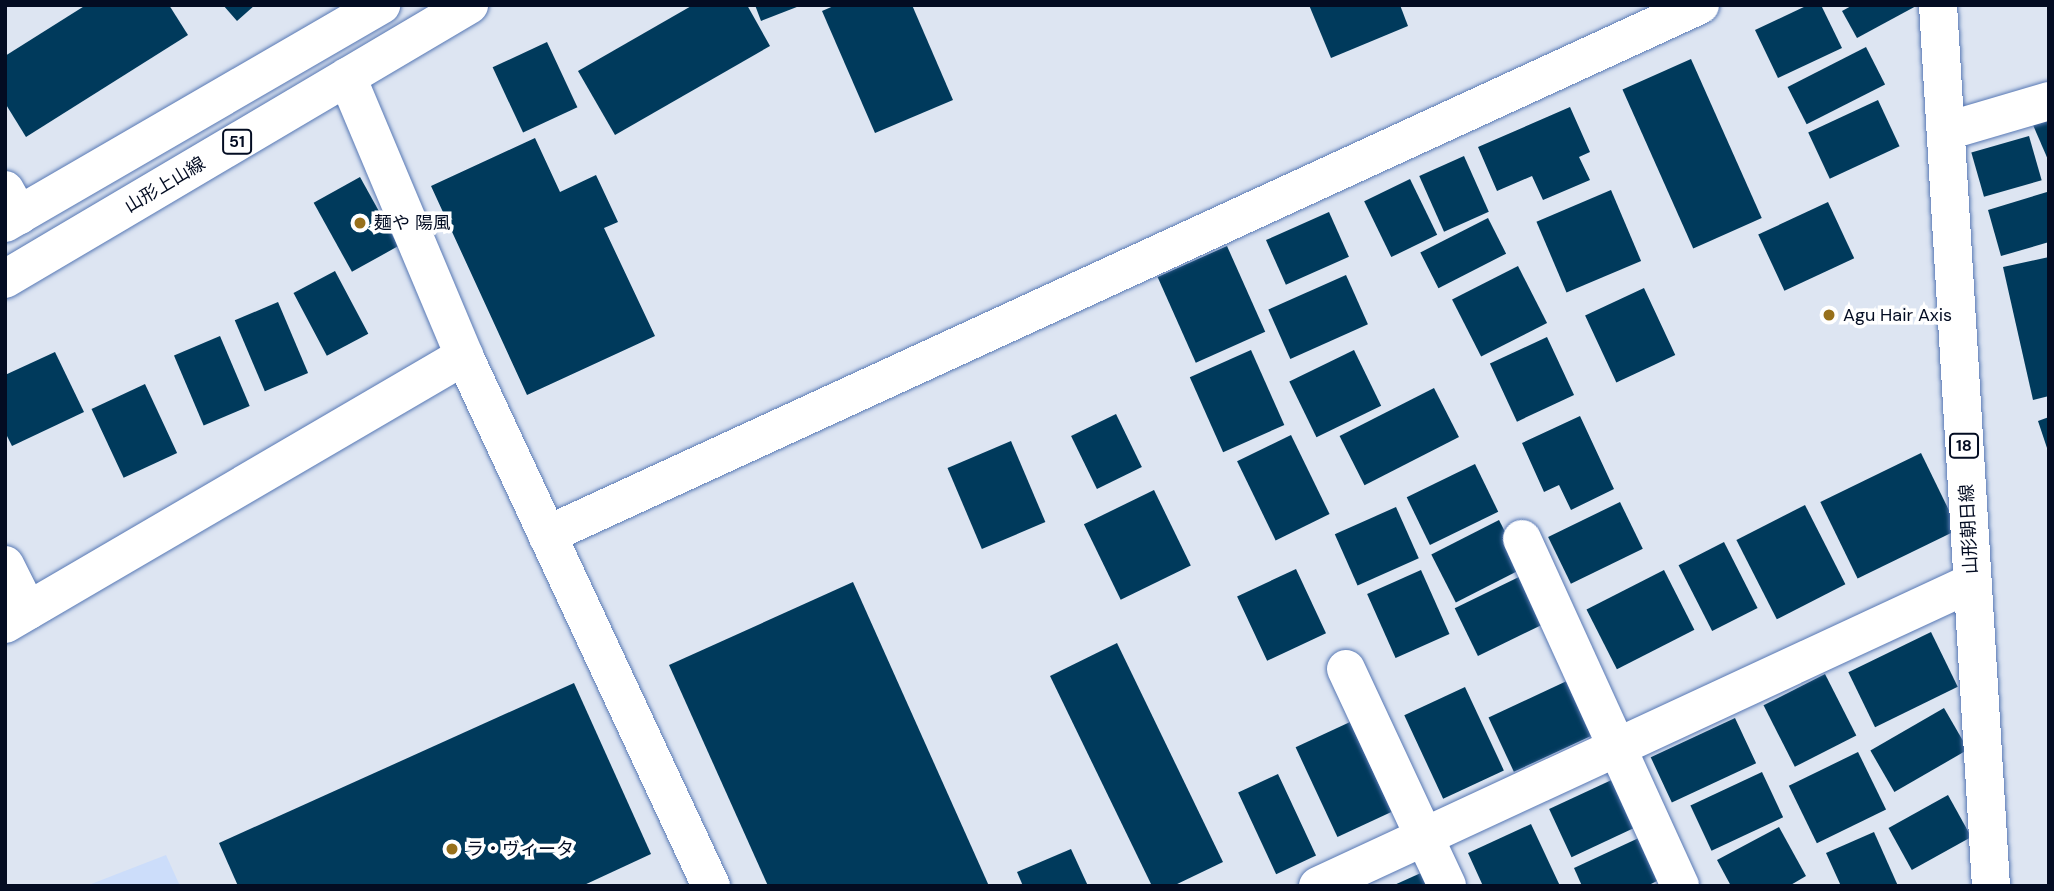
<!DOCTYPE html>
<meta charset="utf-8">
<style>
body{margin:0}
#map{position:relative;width:2054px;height:891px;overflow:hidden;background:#dde5f2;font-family:"DM Sans","Noto Sans JP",sans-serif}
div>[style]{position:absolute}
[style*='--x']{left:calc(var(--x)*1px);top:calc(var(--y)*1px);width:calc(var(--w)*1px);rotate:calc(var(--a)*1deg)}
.built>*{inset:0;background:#ccddfa}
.building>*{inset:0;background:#003a5c;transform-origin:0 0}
.roads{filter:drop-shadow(0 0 2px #5778b4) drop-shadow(0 0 2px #5778b4)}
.minor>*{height:38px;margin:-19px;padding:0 19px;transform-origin:19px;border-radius:19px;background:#fff}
.major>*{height:38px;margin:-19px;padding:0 19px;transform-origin:19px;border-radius:19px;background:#fff}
.dots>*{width:19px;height:19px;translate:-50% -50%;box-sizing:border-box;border:4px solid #fff;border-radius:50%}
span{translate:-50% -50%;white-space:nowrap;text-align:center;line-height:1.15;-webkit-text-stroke:7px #fff;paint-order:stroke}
.shield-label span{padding:2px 5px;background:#fff;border:2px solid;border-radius:5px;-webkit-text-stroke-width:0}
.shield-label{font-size:16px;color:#030c22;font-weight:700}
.street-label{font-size:18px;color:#030c22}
.poi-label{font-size:18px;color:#030c22}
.left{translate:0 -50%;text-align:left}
.frame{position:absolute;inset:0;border:7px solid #030c22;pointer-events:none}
</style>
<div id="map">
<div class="built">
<i style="clip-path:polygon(166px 855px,180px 886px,86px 886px)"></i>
</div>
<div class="building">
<i style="clip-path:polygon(86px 5px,169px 5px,188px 35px,26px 137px,5px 103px,5px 56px)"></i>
<i style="clip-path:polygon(223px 5px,255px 5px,237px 21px)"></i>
<i style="clip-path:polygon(693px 5px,747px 5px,770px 46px,615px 135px,578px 71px)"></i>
<i style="clip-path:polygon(755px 5px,802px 5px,761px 21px)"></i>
<i style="clip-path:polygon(836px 5px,912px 5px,953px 100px,875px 133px,822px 11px)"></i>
<i style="clip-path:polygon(1309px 5px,1400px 5px,1408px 26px,1331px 58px)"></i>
<i style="clip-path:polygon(1808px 5px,1821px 5px,1842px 48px,1778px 78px,1755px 30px)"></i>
<i style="clip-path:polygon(1853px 5px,1918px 5px,1857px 38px,1842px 11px)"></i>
<i style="left:547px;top:42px;width:72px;height:60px;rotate:65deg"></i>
<i style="left:1866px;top:47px;width:42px;height:88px;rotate:63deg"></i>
<i style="left:1691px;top:59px;width:174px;height:75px;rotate:66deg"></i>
<i style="left:1878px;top:100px;width:51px;height:77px;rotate:65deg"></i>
<i style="clip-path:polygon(1570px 107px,1590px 152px,1579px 157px,1590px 180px,1543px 200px,1532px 176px,1497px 191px,1478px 147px)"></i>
<i style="clip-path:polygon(2049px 118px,2049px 162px,2033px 125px)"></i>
<i style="left:2029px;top:136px;width:46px;height:60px;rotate:74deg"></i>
<i style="clip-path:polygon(535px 138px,560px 192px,596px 175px,618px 222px,604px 228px,655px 336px,527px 395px,431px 186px)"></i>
<i style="left:1464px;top:156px;width:61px;height:49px;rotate:66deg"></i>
<i style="left:360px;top:177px;width:79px;height:53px;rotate:61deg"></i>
<i style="left:1410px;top:179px;width:62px;height:51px;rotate:64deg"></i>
<i style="left:1611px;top:190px;width:77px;height:81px;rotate:67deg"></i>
<i style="clip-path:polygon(2047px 192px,2049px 242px,2001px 256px,1988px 210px)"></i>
<i style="left:1828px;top:202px;width:62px;height:77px;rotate:65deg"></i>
<i style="left:1329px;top:212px;width:49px;height:69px;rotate:66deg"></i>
<i style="left:1488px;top:218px;width:40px;height:76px;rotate:63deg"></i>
<i style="left:1227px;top:246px;width:94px;height:76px;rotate:66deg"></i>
<i style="clip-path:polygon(2049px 257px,2049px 396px,2033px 400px,2003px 267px)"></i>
<i style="left:1518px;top:266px;width:64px;height:74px;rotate:63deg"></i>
<i style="left:335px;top:271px;width:71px;height:47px;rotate:62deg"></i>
<i style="left:1346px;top:275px;width:54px;height:85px;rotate:66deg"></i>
<i style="left:1644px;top:288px;width:74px;height:65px;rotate:65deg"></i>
<i style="left:278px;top:302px;width:77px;height:47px;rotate:67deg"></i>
<i style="left:220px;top:336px;width:76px;height:50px;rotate:67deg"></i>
<i style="left:1547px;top:337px;width:64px;height:63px;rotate:65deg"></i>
<i style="left:1251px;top:350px;width:82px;height:67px;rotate:66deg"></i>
<i style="left:1354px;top:350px;width:62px;height:72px;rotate:64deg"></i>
<i style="clip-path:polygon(55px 352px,84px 412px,12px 446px,5px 432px,5px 375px)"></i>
<i style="left:145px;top:384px;width:76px;height:59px;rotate:65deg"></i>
<i style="left:1434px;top:388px;width:55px;height:106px;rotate:63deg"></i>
<i style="left:1116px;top:414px;width:59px;height:50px;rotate:64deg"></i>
<i style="clip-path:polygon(1580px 416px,1614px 489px,1571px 510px,1559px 485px,1544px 492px,1522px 443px)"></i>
<i style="clip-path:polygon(2049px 417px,2049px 451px,2048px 451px,2038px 421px)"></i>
<i style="left:1291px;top:435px;width:88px;height:60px;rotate:64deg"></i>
<i style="left:1011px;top:441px;width:88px;height:69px;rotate:67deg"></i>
<i style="left:1921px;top:453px;width:85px;height:112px;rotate:64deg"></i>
<i style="left:1475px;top:464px;width:53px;height:76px;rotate:64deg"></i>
<i style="left:1154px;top:490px;width:84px;height:78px;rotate:64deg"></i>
<i style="left:1620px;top:502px;width:52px;height:80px;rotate:64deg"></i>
<i style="left:1805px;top:505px;width:89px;height:77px;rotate:63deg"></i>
<i style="left:1396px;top:507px;width:56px;height:67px;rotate:66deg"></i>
<i style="left:1499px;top:520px;width:54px;height:76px;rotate:63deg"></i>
<i style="left:1724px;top:542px;width:74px;height:51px;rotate:63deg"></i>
<i style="left:1296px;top:569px;width:71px;height:65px;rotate:65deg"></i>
<i style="left:1421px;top:570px;width:70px;height:59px;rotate:66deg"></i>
<i style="left:1664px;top:570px;width:67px;height:87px;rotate:63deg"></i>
<i style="left:1523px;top:575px;width:53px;height:76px;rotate:64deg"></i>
<i style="clip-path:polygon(853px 582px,989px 886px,768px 886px,669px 665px)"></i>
<i style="left:1931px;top:632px;width:61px;height:92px;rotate:64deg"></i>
<i style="clip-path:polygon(1117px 643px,1223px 862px,1173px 886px,1152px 886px,1050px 676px)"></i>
<i style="left:1825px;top:674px;width:69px;height:69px;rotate:63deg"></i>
<i style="left:1571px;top:679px;width:60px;height:91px;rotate:65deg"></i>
<i style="clip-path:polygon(574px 683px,651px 854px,582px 886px,238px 886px,219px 843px)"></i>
<i style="left:1465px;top:687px;width:92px;height:67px;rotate:65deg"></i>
<i style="left:1944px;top:708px;width:48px;height:85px;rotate:60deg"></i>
<i style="left:1735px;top:718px;width:50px;height:93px;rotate:65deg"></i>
<i style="left:1350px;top:722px;width:99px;height:60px;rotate:65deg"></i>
<i style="left:1858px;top:752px;width:64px;height:77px;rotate:64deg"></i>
<i style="left:1762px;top:772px;width:50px;height:79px;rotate:65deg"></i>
<i style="left:1278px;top:774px;width:90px;height:44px;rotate:65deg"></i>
<i style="left:1618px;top:777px;width:53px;height:76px;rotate:65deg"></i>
<i style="left:1948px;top:795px;width:48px;height:68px;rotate:61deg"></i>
<i style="clip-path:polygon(1531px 824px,1560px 886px,1483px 886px,1468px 853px)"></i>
<i style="clip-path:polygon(1779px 827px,1806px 876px,1789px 886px,1731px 886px,1717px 860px)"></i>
<i style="clip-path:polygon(1874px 832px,1898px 886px,1841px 886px,1826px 853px)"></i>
<i style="clip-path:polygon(1643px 836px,1663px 878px,1647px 886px,1582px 886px,1574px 868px)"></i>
<i style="clip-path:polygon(1071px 849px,1088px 886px,1023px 886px,1017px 872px)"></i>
<i style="clip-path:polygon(1423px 872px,1429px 886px,1392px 886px)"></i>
</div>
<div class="roads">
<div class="minor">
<i style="--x:347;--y:77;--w:303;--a:67.2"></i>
<i style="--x:464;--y:356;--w:585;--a:65.01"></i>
<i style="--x:1947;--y:131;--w:106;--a:-16.4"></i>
<i style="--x:5;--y:190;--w:29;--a:61"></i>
<i style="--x:547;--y:535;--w:1269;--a:-24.69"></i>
<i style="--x:1522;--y:539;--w:381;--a:65.5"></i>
<i style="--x:5;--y:565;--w:51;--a:63.4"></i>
<i style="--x:5;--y:624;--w:532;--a:-30.28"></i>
<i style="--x:1346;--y:669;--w:239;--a:65"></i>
<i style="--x:1318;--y:886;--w:720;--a:-24.89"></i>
</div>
<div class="major">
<i style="--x:1938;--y:5;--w:883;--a:86.56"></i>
<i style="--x:5;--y:223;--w:435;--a:-30.1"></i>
<i style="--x:5;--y:279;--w:539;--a:-30.56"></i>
</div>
</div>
<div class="dots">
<i style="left:360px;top:223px;background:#97701b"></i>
<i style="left:1829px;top:315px;background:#97701b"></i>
<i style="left:452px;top:849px;background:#97701b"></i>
</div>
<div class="shield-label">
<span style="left:237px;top:142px">51</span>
<span style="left:1964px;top:446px">18</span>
</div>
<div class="street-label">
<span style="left:165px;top:185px;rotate:-31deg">山形上山線</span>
<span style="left:1969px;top:529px;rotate:-93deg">山形朝日線</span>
</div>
<div class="poi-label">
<span class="left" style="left:374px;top:223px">麺や 陽風</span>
<span class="left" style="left:1843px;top:315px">Agu Hair Axis</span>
<span class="left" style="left:466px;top:849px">ラ・ヴィータ</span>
</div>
<div class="frame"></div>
</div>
